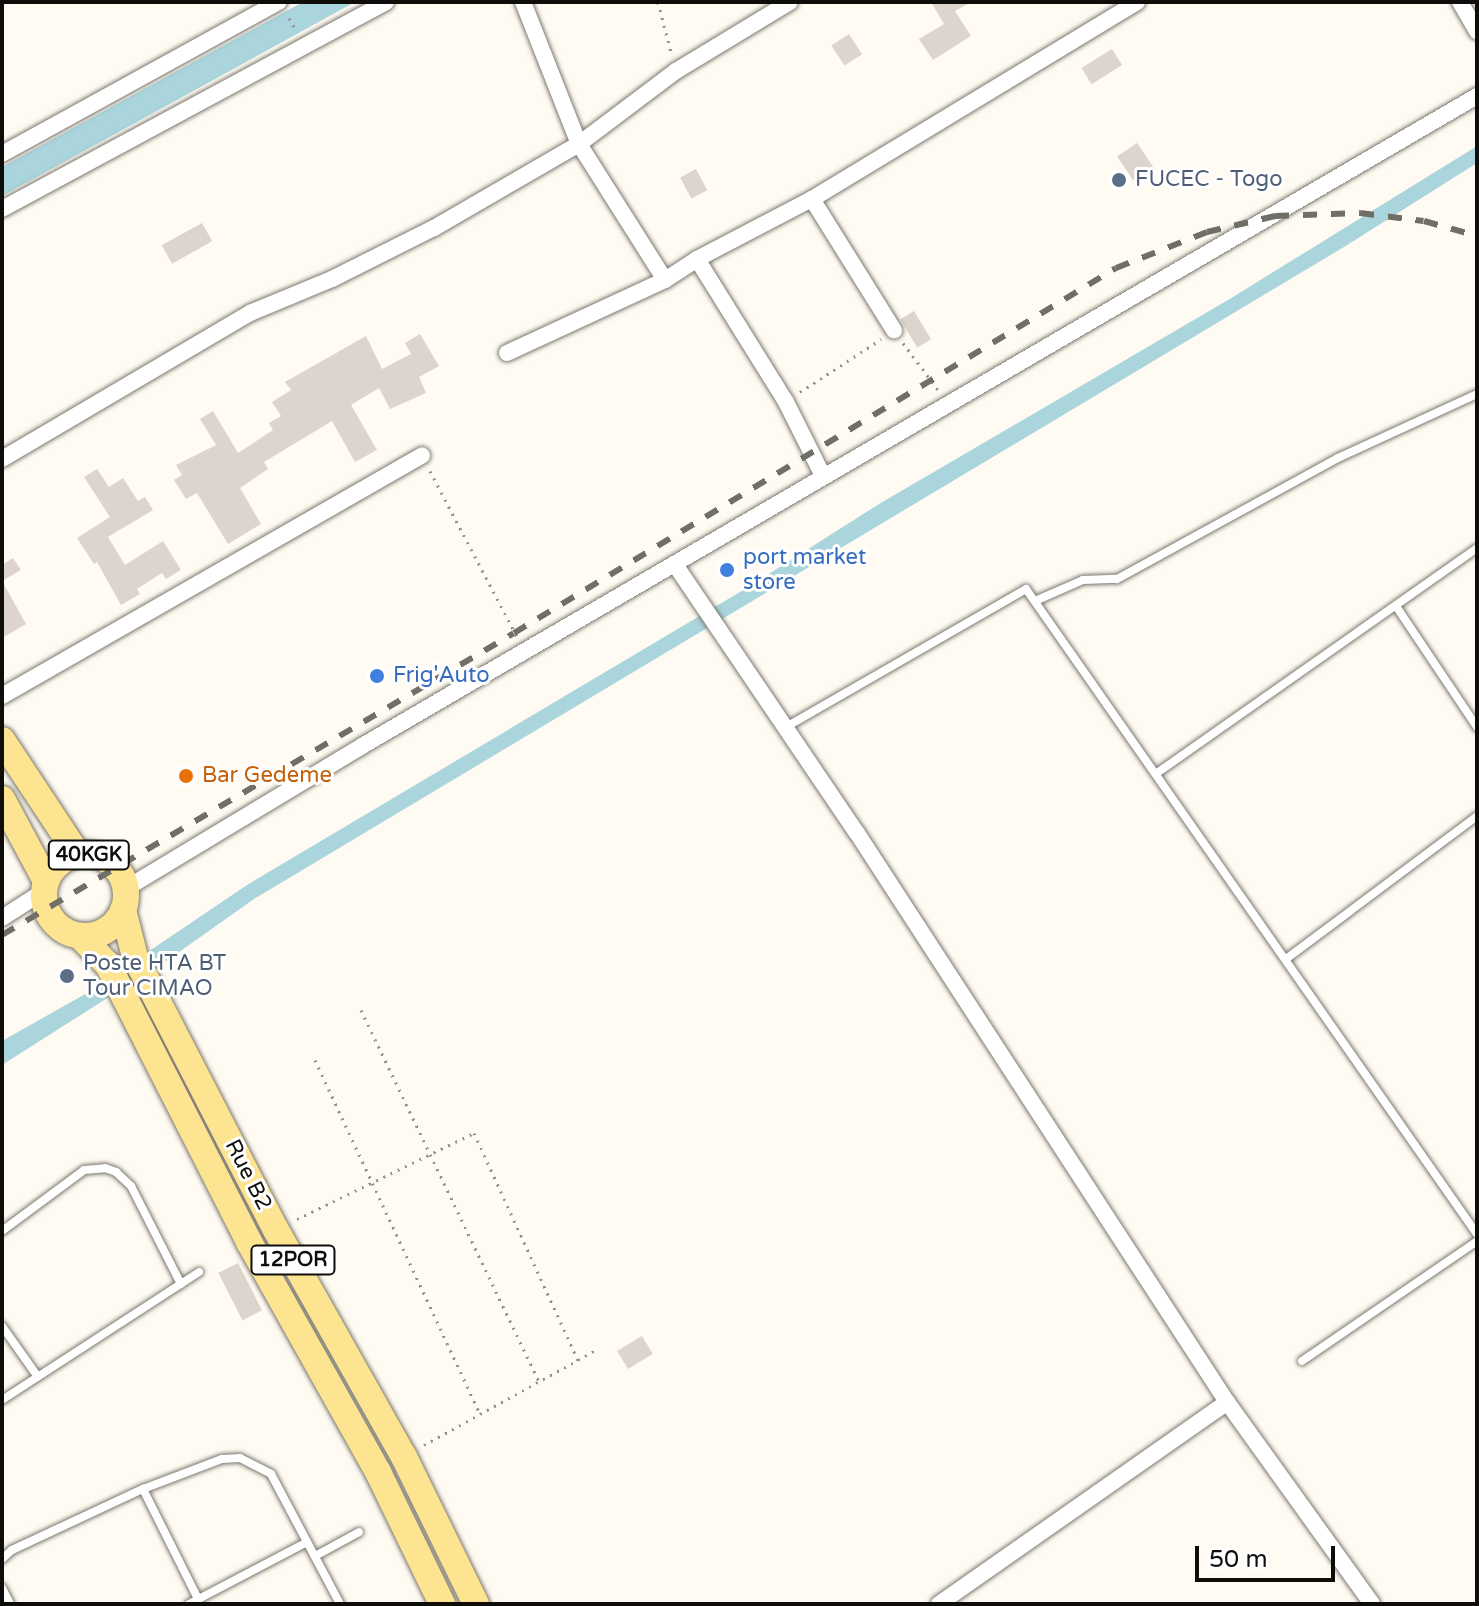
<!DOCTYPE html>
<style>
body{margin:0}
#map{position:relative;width:1479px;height:1606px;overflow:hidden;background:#fffbf2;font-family:"Varela Round",sans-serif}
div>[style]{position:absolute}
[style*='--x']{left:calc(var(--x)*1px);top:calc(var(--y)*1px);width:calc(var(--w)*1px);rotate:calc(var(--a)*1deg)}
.water>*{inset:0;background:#aad5dd}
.building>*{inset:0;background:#dcd4cd;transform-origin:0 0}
.path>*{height:3px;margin-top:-1.5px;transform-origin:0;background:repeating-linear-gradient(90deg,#95928b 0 2px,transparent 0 8px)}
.roads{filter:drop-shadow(0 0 2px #7b786f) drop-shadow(0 0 2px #7b786f)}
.service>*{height:8px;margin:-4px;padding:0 4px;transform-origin:4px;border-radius:4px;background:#fff}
.minor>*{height:16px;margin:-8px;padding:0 8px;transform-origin:8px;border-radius:8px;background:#fff}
.primary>*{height:26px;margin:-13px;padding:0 13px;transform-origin:13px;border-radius:13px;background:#fde491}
.primary>.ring{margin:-13px;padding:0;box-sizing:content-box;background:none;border:26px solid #fde491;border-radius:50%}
.rail>*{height:6px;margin-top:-3px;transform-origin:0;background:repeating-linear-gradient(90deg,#706e68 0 14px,transparent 0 28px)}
.dots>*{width:22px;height:22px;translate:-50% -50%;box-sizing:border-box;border:4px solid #fff;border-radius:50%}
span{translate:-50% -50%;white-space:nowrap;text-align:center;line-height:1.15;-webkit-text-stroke:6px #fff;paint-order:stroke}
.shield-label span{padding:2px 6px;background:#fff;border:2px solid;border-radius:6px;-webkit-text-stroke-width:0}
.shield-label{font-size:20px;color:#0e0d09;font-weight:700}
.service-label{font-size:22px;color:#4e5e75}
.left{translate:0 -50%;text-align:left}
.shop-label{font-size:22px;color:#366cbe}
.food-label{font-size:22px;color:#c56008}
.street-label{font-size:22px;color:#0e0d09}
.frame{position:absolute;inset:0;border:4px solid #0e0d09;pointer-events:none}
.scale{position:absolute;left:1195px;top:1546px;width:140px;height:36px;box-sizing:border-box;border:4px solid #0e0d09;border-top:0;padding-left:10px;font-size:24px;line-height:28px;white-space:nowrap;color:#0e0d09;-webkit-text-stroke:6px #fff;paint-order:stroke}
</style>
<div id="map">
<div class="water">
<i style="clip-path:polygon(303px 2px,355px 2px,2px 196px,2px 167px)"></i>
<i style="clip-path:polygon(1477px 146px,1477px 163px,1344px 247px,254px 899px,172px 957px,2px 1065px,2px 1041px,87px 993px,247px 885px,745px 589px,879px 504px,1233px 297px)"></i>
</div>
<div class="building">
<i style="clip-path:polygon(931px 2px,971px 2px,955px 11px,971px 36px,933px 60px,919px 39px,944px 24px)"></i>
<i style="left:849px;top:34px;width:24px;height:21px;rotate:57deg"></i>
<i style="left:1112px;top:49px;width:19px;height:36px;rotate:58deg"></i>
<i style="left:1137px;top:143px;width:29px;height:24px;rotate:56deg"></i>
<i style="left:696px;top:169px;width:24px;height:18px;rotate:62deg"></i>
<i style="left:202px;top:223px;width:21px;height:46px;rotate:61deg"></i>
<i style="left:914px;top:311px;width:33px;height:16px;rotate:59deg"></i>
<i style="clip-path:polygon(420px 334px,439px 366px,419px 377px,426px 393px,390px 409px,379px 388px,351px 405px,377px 450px,355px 462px,332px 421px,264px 462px,268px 469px,240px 488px,261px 524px,228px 544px,197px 493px,186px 499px,174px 480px,182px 475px,176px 465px,216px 445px,200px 419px,213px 411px,238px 453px,273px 430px,269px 423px,281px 416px,272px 402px,291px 390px,285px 382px,366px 336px,382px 369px,411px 354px,405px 343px)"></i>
<i style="clip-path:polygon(97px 469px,109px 487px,123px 478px,138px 501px,145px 497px,153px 510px,108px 537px,125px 565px,163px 541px,181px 570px,166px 579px,162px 573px,137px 589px,140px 594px,121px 605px,97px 562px,94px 564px,77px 538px,110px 517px,84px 477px)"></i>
<i style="clip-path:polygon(13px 558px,21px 570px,2px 581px,26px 624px,2px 638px,2px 565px)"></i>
<i style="left:238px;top:1263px;width:53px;height:22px;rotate:63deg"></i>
<i style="left:642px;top:1336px;width:21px;height:29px;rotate:59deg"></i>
</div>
<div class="path">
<i style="--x:658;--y:2;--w:56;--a:75.5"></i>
<i style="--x:289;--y:18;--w:16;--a:60"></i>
<i style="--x:903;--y:343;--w:60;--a:53.1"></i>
<i style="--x:800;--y:392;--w:97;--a:-33.2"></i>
<i style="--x:430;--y:471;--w:187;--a:62.3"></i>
<i style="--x:361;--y:1010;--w:411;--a:64.4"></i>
<i style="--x:315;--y:1060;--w:391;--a:65"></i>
<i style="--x:297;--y:1219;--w:197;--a:-25.9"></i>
<i style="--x:474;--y:1133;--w:250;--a:65.4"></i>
<i style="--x:424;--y:1445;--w:196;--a:-28.9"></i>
</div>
<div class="roads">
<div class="service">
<i style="--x:1035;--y:601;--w:52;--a:-23.6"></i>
<i style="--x:1083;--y:580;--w:34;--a:-2"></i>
<i style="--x:1117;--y:579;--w:252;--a:-28.7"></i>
<i style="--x:1338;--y:458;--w:153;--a:-24.7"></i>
<i style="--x:1396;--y:606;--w:146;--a:56.2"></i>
<i style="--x:786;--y:727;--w:277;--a:-29.9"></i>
<i style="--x:1026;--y:589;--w:787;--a:55.04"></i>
<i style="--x:1157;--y:773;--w:391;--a:-35.1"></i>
<i style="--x:1286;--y:959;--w:239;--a:-36.8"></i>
<i style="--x:2;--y:1231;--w:102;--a:-36.6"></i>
<i style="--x:84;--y:1170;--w:21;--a:-5"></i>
<i style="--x:105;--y:1168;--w:12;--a:20"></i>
<i style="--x:116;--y:1172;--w:21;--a:43"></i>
<i style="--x:131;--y:1186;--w:110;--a:63"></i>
<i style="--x:2;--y:1326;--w:62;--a:54.8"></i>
<i style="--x:1302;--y:1361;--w:212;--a:-34.4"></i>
<i style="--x:2;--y:1400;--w:235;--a:-33"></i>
<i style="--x:143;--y:1489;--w:123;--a:63.4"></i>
<i style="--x:315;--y:1556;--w:50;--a:-28.6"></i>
<i style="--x:2;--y:1559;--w:13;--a:-42"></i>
<i style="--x:12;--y:1550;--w:145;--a:-25"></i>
<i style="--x:143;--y:1489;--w:85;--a:-20.8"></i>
<i style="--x:222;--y:1459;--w:18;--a:-3"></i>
<i style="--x:240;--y:1458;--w:35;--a:27"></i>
<i style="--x:271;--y:1474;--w:147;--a:62"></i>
<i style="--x:2;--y:1588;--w:18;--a:63"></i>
<i style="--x:189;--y:1604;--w:133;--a:-27.7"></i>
</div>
<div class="minor">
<i style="--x:523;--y:2;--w:153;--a:68.5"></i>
<i style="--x:579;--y:144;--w:161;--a:57.7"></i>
<i style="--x:1460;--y:2;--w:34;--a:60"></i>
<i style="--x:2;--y:154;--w:316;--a:-28.8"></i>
<i style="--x:812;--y:199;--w:155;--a:58"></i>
<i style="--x:2;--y:209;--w:436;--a:-28.3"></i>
<i style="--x:697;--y:259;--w:168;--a:58.1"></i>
<i style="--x:786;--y:402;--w:83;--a:63.4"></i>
<i style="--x:507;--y:353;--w:174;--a:-24.8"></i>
<i style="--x:665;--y:280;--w:38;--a:-33"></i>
<i style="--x:697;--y:259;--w:130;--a:-27.6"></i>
<i style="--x:812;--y:199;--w:380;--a:-31.2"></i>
<i style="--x:2;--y:459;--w:288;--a:-30.5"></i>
<i style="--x:250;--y:313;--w:89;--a:-22.5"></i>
<i style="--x:332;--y:279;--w:114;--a:-26.6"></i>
<i style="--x:434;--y:228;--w:168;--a:-30.1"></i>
<i style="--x:579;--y:144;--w:121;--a:-37"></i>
<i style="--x:676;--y:71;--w:133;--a:-31.2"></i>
<i style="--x:676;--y:566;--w:323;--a:55.9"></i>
<i style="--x:857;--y:833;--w:679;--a:56.97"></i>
<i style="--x:1227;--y:1402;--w:249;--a:54.3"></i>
<i style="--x:2;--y:696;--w:484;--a:-29.8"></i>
<i style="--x:125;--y:889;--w:277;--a:-31.1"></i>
<i style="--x:362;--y:746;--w:1291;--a:-30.24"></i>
<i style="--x:2;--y:918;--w:50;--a:-32.7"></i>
<i style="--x:939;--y:1604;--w:352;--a:-35"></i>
</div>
<div class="primary">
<i style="--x:2;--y:740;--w:138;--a:56.5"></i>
<i style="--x:2;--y:799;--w:93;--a:61.8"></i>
<i class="ring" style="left:44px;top:854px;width:56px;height:56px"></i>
<i style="--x:123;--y:910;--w:49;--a:75.7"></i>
<i style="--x:135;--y:957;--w:307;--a:62.7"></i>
<i style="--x:276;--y:1230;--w:261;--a:60.6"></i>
<i style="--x:404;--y:1457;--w:164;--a:63.9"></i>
<i style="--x:80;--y:936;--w:40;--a:46"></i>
<i style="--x:108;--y:965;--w:311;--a:63"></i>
<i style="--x:249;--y:1242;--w:264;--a:60.7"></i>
<i style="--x:378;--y:1472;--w:147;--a:64.1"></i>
</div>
</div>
<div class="rail">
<i style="--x:2;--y:935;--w:594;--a:-30.53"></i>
<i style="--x:514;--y:633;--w:704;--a:-31.23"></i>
<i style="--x:1116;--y:268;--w:98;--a:-21.6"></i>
<i style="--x:1207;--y:232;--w:70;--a:-13.2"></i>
<i style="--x:1275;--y:216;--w:85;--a:-2"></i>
<i style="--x:1360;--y:213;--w:64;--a:7.1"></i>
<i style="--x:1424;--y:221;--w:55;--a:15.8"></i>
</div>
<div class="dots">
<i style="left:1119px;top:180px;background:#5c6f8a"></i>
<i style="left:727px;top:570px;background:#3f7fe0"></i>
<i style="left:377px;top:676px;background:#3f7fe0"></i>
<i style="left:186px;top:776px;background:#e8710a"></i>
<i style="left:67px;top:976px;background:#5c6f8a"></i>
</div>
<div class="shield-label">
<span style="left:89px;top:855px">40KGK</span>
<span style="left:293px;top:1260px">12POR</span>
</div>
<div class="service-label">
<span class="left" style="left:1135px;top:180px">FUCEC - Togo</span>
<span class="left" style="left:83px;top:976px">Poste HTA BT<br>Tour CIMAO</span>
</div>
<div class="shop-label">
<span class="left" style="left:743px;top:570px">port market<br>store</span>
<span class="left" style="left:393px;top:676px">Frig'Auto</span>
</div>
<div class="food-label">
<span class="left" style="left:202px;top:776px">Bar Gedeme</span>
</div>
<div class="street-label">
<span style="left:248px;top:1175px;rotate:63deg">Rue B2</span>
</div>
<div class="frame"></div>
<div class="scale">50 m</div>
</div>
